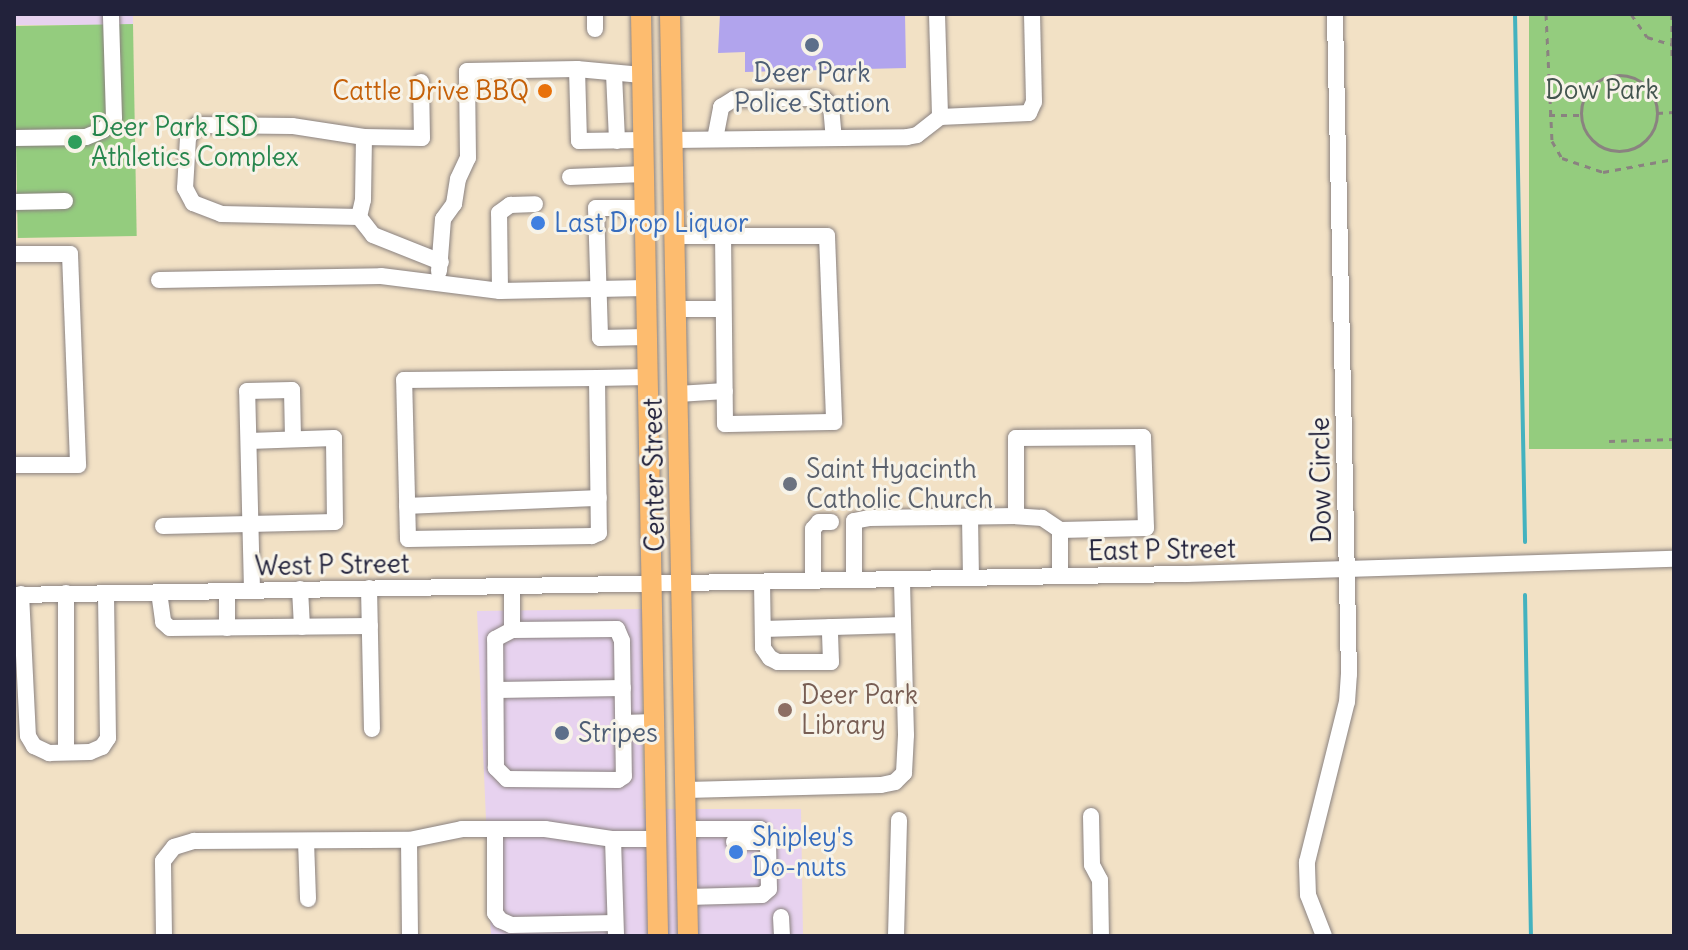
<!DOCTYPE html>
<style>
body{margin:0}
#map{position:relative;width:1688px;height:950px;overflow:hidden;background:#f2e1c5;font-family:Delius,sans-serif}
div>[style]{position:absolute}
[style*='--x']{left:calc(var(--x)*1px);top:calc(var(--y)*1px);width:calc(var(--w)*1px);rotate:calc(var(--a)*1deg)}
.built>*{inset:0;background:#e7d2ef;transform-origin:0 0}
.green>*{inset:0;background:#94cc7e;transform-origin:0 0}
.stream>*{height:4px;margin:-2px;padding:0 2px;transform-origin:2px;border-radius:2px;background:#44b2bf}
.building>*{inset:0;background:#b1a4ed}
.path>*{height:3px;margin-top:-1.5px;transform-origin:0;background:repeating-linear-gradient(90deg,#8a8280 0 6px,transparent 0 12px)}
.path>.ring{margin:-1.5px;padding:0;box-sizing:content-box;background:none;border:3px solid #8a8280;border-radius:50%}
.roads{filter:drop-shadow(0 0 2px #8a8280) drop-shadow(0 0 2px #8a8280)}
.minor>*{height:16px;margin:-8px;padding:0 8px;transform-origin:8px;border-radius:8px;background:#fff}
.major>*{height:20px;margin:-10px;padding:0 10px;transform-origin:10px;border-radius:10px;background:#fdbc6f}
.dots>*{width:22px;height:22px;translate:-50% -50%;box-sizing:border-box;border:4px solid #f7f3e8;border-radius:50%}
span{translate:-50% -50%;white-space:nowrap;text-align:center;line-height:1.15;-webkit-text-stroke:6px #f7f3e8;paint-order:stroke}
.service-label{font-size:26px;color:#4e5e75}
.left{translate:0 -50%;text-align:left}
.park-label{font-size:26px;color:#44554f}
.food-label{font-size:26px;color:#c56008}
.right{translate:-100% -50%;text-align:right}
.leisure-label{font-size:26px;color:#27864d}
.shop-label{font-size:26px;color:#366cbe}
.worship-label{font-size:26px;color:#5b616d}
.street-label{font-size:26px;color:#22223b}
.education-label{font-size:26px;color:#785e54}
.frame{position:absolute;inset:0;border:16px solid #22223b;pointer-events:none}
</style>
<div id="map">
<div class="built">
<i style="left:14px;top:14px;width:119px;height:11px"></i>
<i style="clip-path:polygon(642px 609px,643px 809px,801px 809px,803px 936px,491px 936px,477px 611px)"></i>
</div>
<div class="green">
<i style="left:1529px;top:14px;width:145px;height:435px"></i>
<i style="left:133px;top:24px;width:212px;height:119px;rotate:89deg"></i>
</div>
<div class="stream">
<i style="--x:1515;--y:14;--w:528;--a:88.91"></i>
<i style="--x:1525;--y:595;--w:341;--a:89"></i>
</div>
<div class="building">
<i style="clip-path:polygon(720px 14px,905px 14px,906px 68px,745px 72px,745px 52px,718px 53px)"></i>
</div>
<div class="path">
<i style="--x:1546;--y:14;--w:127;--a:87.3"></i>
<i style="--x:1552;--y:141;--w:20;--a:60"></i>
<i style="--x:1562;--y:158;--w:43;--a:18.9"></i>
<i style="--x:1603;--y:172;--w:72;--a:-10.4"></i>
<i style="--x:1631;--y:14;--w:28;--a:55"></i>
<i style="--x:1647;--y:37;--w:28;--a:17"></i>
<i style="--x:1672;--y:14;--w:47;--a:90"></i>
<i class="ring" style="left:1581px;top:75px;width:73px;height:73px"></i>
<i style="--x:1657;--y:113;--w:17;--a:-3"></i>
<i style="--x:1549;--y:115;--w:31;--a:0"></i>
<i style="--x:1609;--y:441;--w:65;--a:-1.8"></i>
</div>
<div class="roads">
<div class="minor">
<i style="--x:595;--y:14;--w:15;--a:90"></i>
<i style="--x:937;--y:14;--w:103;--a:88.3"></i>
<i style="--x:577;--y:69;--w:72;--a:88.4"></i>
<i style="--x:579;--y:141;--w:64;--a:-0.9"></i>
<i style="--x:614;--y:74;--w:67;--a:87.4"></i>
<i style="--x:364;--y:137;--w:58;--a:1"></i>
<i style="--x:422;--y:138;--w:56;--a:-91"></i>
<i style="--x:14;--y:138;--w:72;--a:-0.8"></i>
<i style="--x:86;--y:137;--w:18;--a:-22"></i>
<i style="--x:103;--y:130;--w:16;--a:-47"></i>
<i style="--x:114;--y:118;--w:104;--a:-91.7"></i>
<i style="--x:715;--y:139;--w:33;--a:-79"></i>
<i style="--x:721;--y:107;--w:15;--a:-32"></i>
<i style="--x:734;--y:99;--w:81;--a:-0.7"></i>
<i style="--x:815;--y:98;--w:9;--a:6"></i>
<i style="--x:824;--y:99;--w:10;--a:45"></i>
<i style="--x:831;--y:106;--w:32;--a:85"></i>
<i style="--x:673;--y:140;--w:234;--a:-0.7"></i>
<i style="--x:907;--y:137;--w:10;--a:-11"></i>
<i style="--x:917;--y:135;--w:29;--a:-38"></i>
<i style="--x:940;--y:117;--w:89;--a:-2.6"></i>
<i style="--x:1029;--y:113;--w:12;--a:-66"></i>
<i style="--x:1034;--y:102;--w:88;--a:-91.3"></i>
<i style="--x:570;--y:177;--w:74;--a:-2.3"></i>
<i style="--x:14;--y:202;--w:51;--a:-1.1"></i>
<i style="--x:645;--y:208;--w:49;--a:180"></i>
<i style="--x:596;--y:208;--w:130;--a:88.2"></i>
<i style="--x:600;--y:338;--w:47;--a:-1.2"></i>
<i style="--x:359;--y:217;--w:17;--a:-77"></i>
<i style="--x:363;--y:200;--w:63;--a:-89.1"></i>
<i style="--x:364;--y:137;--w:73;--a:-171.3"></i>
<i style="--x:292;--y:126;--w:95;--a:-179.4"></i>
<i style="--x:197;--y:125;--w:16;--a:125"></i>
<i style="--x:188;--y:138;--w:50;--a:93.4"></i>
<i style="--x:185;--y:188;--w:17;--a:62"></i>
<i style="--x:193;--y:203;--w:30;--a:21"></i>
<i style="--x:221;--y:214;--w:138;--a:1.2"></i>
<i style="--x:359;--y:217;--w:23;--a:52"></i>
<i style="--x:373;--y:235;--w:73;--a:21.7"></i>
<i style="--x:675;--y:236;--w:152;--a:0"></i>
<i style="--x:827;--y:236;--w:186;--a:87.8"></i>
<i style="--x:834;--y:422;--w:109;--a:178.9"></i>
<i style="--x:725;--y:424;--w:188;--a:-90.6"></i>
<i style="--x:14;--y:254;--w:56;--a:0"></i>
<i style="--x:70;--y:254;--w:211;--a:87.8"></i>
<i style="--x:78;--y:465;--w:64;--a:180"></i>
<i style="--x:439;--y:271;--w:52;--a:-85.6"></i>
<i style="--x:443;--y:219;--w:19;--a:-54"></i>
<i style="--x:454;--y:204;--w:25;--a:-81"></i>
<i style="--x:458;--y:179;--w:23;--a:-65"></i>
<i style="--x:468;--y:158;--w:87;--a:-90.7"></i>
<i style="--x:467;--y:71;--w:110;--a:-1"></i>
<i style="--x:577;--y:69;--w:65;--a:5.3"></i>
<i style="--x:159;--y:280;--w:222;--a:-1"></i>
<i style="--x:381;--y:276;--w:120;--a:7.2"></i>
<i style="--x:500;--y:291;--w:146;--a:-1.2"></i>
<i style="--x:500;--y:291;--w:78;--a:-90.7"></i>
<i style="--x:499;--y:213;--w:14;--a:-36"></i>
<i style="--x:510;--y:205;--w:25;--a:-2"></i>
<i style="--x:677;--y:309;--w:46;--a:0"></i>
<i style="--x:597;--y:378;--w:155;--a:89.3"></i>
<i style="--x:599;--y:533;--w:8;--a:157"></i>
<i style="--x:592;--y:536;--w:184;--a:179.1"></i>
<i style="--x:408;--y:539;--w:159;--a:-91.4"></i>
<i style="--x:404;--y:380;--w:193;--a:-0.6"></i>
<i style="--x:597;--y:378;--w:51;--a:-1.1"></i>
<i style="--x:678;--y:394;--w:47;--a:-3.7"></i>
<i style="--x:407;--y:506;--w:192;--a:-2.4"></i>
<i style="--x:970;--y:516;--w:62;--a:89.1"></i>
<i style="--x:163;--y:526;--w:172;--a:-1.3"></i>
<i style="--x:335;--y:522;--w:84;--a:-90.7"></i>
<i style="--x:334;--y:438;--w:85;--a:178"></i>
<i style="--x:1060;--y:530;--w:46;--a:90"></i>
<i style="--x:854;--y:580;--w:59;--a:-90"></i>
<i style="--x:854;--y:521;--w:15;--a:-11"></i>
<i style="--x:869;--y:518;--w:147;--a:-0.8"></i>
<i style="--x:1016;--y:516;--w:78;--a:-90"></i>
<i style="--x:1016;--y:438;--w:127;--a:-0.5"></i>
<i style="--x:1143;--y:437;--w:91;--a:88.1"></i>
<i style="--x:1146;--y:528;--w:86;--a:178.7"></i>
<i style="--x:1060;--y:530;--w:22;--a:-146"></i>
<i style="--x:1042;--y:518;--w:26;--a:-176"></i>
<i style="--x:813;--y:581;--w:52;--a:-90"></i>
<i style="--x:813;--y:529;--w:9;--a:-49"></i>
<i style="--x:819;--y:522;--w:12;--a:0"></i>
<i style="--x:762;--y:582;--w:66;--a:89.1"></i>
<i style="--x:763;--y:648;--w:12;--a:55"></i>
<i style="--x:770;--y:658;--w:9;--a:27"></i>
<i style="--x:778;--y:662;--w:53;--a:0"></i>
<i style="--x:831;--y:662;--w:35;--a:-92"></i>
<i style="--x:512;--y:586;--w:44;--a:90"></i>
<i style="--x:512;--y:630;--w:105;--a:-0.5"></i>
<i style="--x:617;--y:629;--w:13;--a:67"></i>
<i style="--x:622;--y:641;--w:135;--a:89.2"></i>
<i style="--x:624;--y:776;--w:7;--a:146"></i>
<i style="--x:618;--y:780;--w:111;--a:-179.5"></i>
<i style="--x:507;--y:779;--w:16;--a:-135"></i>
<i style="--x:496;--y:768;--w:129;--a:-90.4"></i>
<i style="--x:495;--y:639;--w:19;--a:-28"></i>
<i style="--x:369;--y:588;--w:141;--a:88.8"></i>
<i style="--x:300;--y:589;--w:38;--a:87"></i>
<i style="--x:252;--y:590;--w:199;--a:-91.4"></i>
<i style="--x:247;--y:391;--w:45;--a:-1.3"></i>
<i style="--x:292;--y:390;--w:49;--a:88.8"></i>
<i style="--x:227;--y:591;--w:37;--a:90"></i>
<i style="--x:159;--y:592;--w:30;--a:82"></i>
<i style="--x:163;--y:622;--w:9;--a:41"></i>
<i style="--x:170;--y:628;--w:200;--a:-0.6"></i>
<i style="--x:21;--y:594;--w:142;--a:87.2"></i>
<i style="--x:28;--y:736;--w:12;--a:59"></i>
<i style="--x:34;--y:746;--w:17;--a:25"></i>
<i style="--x:49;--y:753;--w:41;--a:-1.4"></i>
<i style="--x:90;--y:752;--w:13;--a:-23"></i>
<i style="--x:102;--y:747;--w:11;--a:-56"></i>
<i style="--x:108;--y:738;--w:145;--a:-90.8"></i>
<i style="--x:14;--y:595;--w:1173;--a:-1.03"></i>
<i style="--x:1187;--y:574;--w:487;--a:-1.8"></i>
<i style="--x:763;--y:629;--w:140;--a:-1.6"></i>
<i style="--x:496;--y:690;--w:127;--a:-0.9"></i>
<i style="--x:623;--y:723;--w:31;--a:-2"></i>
<i style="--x:66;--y:752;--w:159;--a:-90"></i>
<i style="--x:686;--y:790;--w:195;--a:-1.5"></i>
<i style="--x:881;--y:785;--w:14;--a:-12"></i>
<i style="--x:895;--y:782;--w:13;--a:-45"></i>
<i style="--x:904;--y:773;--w:38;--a:-87"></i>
<i style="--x:906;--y:735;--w:156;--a:-91.5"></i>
<i style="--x:1091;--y:816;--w:49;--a:88.8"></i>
<i style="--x:1092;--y:865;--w:17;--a:62"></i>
<i style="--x:1100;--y:880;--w:56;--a:89"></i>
<i style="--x:495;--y:829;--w:84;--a:90"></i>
<i style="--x:495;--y:913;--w:9;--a:54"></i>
<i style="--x:500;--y:920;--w:12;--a:24"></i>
<i style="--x:511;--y:925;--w:104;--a:-1.1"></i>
<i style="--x:686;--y:829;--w:74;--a:0"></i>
<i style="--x:760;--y:829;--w:15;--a:58"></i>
<i style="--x:768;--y:842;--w:47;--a:88.8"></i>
<i style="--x:769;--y:889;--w:9;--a:139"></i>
<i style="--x:762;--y:895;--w:75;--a:178.5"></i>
<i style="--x:613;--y:839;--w:97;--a:88.2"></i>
<i style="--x:409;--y:840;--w:96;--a:89.4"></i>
<i style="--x:306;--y:841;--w:58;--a:88"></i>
<i style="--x:734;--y:842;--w:34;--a:0"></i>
<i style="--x:781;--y:917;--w:19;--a:87"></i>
<i style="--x:164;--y:936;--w:75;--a:-90.8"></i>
<i style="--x:163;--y:861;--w:18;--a:-52"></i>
<i style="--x:174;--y:847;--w:21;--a:-17"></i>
<i style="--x:194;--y:841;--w:215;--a:-0.3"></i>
<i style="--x:409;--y:840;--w:54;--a:-11.7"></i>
<i style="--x:462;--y:829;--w:83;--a:0"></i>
<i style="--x:545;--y:829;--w:69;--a:8.4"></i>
<i style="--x:613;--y:839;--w:43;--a:0"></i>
<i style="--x:896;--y:936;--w:116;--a:-88.5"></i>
<i style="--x:1324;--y:936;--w:44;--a:-111.3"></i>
<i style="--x:1308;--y:895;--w:33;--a:-92"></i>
<i style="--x:1307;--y:862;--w:165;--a:-76"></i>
<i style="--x:1347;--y:702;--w:28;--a:-86"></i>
<i style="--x:1349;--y:674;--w:660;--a:-91.22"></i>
</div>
<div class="major">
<i style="--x:641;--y:14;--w:922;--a:88.94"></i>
<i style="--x:670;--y:14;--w:922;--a:88.88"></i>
</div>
</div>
<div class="dots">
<i style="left:812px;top:45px;background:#5c6f8a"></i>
<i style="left:545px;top:91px;background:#e8710a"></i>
<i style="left:75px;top:142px;background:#2e9e5b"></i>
<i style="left:538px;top:223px;background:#3f7fe0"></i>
<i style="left:790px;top:484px;background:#6b7280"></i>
<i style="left:785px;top:710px;background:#8d6e63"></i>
<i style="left:562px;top:733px;background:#5c6f8a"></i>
<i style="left:736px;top:852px;background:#3f7fe0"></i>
</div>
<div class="service-label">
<span style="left:812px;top:88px">Deer Park<br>Police Station</span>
<span class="left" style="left:578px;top:733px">Stripes</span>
</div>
<div class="park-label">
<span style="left:1602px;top:90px">Dow Park</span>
</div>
<div class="food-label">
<span class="right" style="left:529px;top:91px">Cattle Drive BBQ</span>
</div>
<div class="leisure-label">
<span class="left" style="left:91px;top:142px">Deer Park ISD<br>Athletics Complex</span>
</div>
<div class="shop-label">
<span class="left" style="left:554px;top:223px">Last Drop Liquor</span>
<span class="left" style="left:752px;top:852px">Shipley's<br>Do-nuts</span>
</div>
<div class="worship-label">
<span class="left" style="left:806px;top:484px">Saint Hyacinth<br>Catholic Church</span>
</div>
<div class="street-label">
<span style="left:654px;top:475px;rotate:-91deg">Center Street</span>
<span style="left:1321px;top:480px;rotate:-91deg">Dow Circle</span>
<span style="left:1162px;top:550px;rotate:-1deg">East P Street</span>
<span style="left:332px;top:565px;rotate:-1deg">West P Street</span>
</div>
<div class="education-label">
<span class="left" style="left:801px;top:710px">Deer Park<br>Library</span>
</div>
<div class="frame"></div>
</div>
